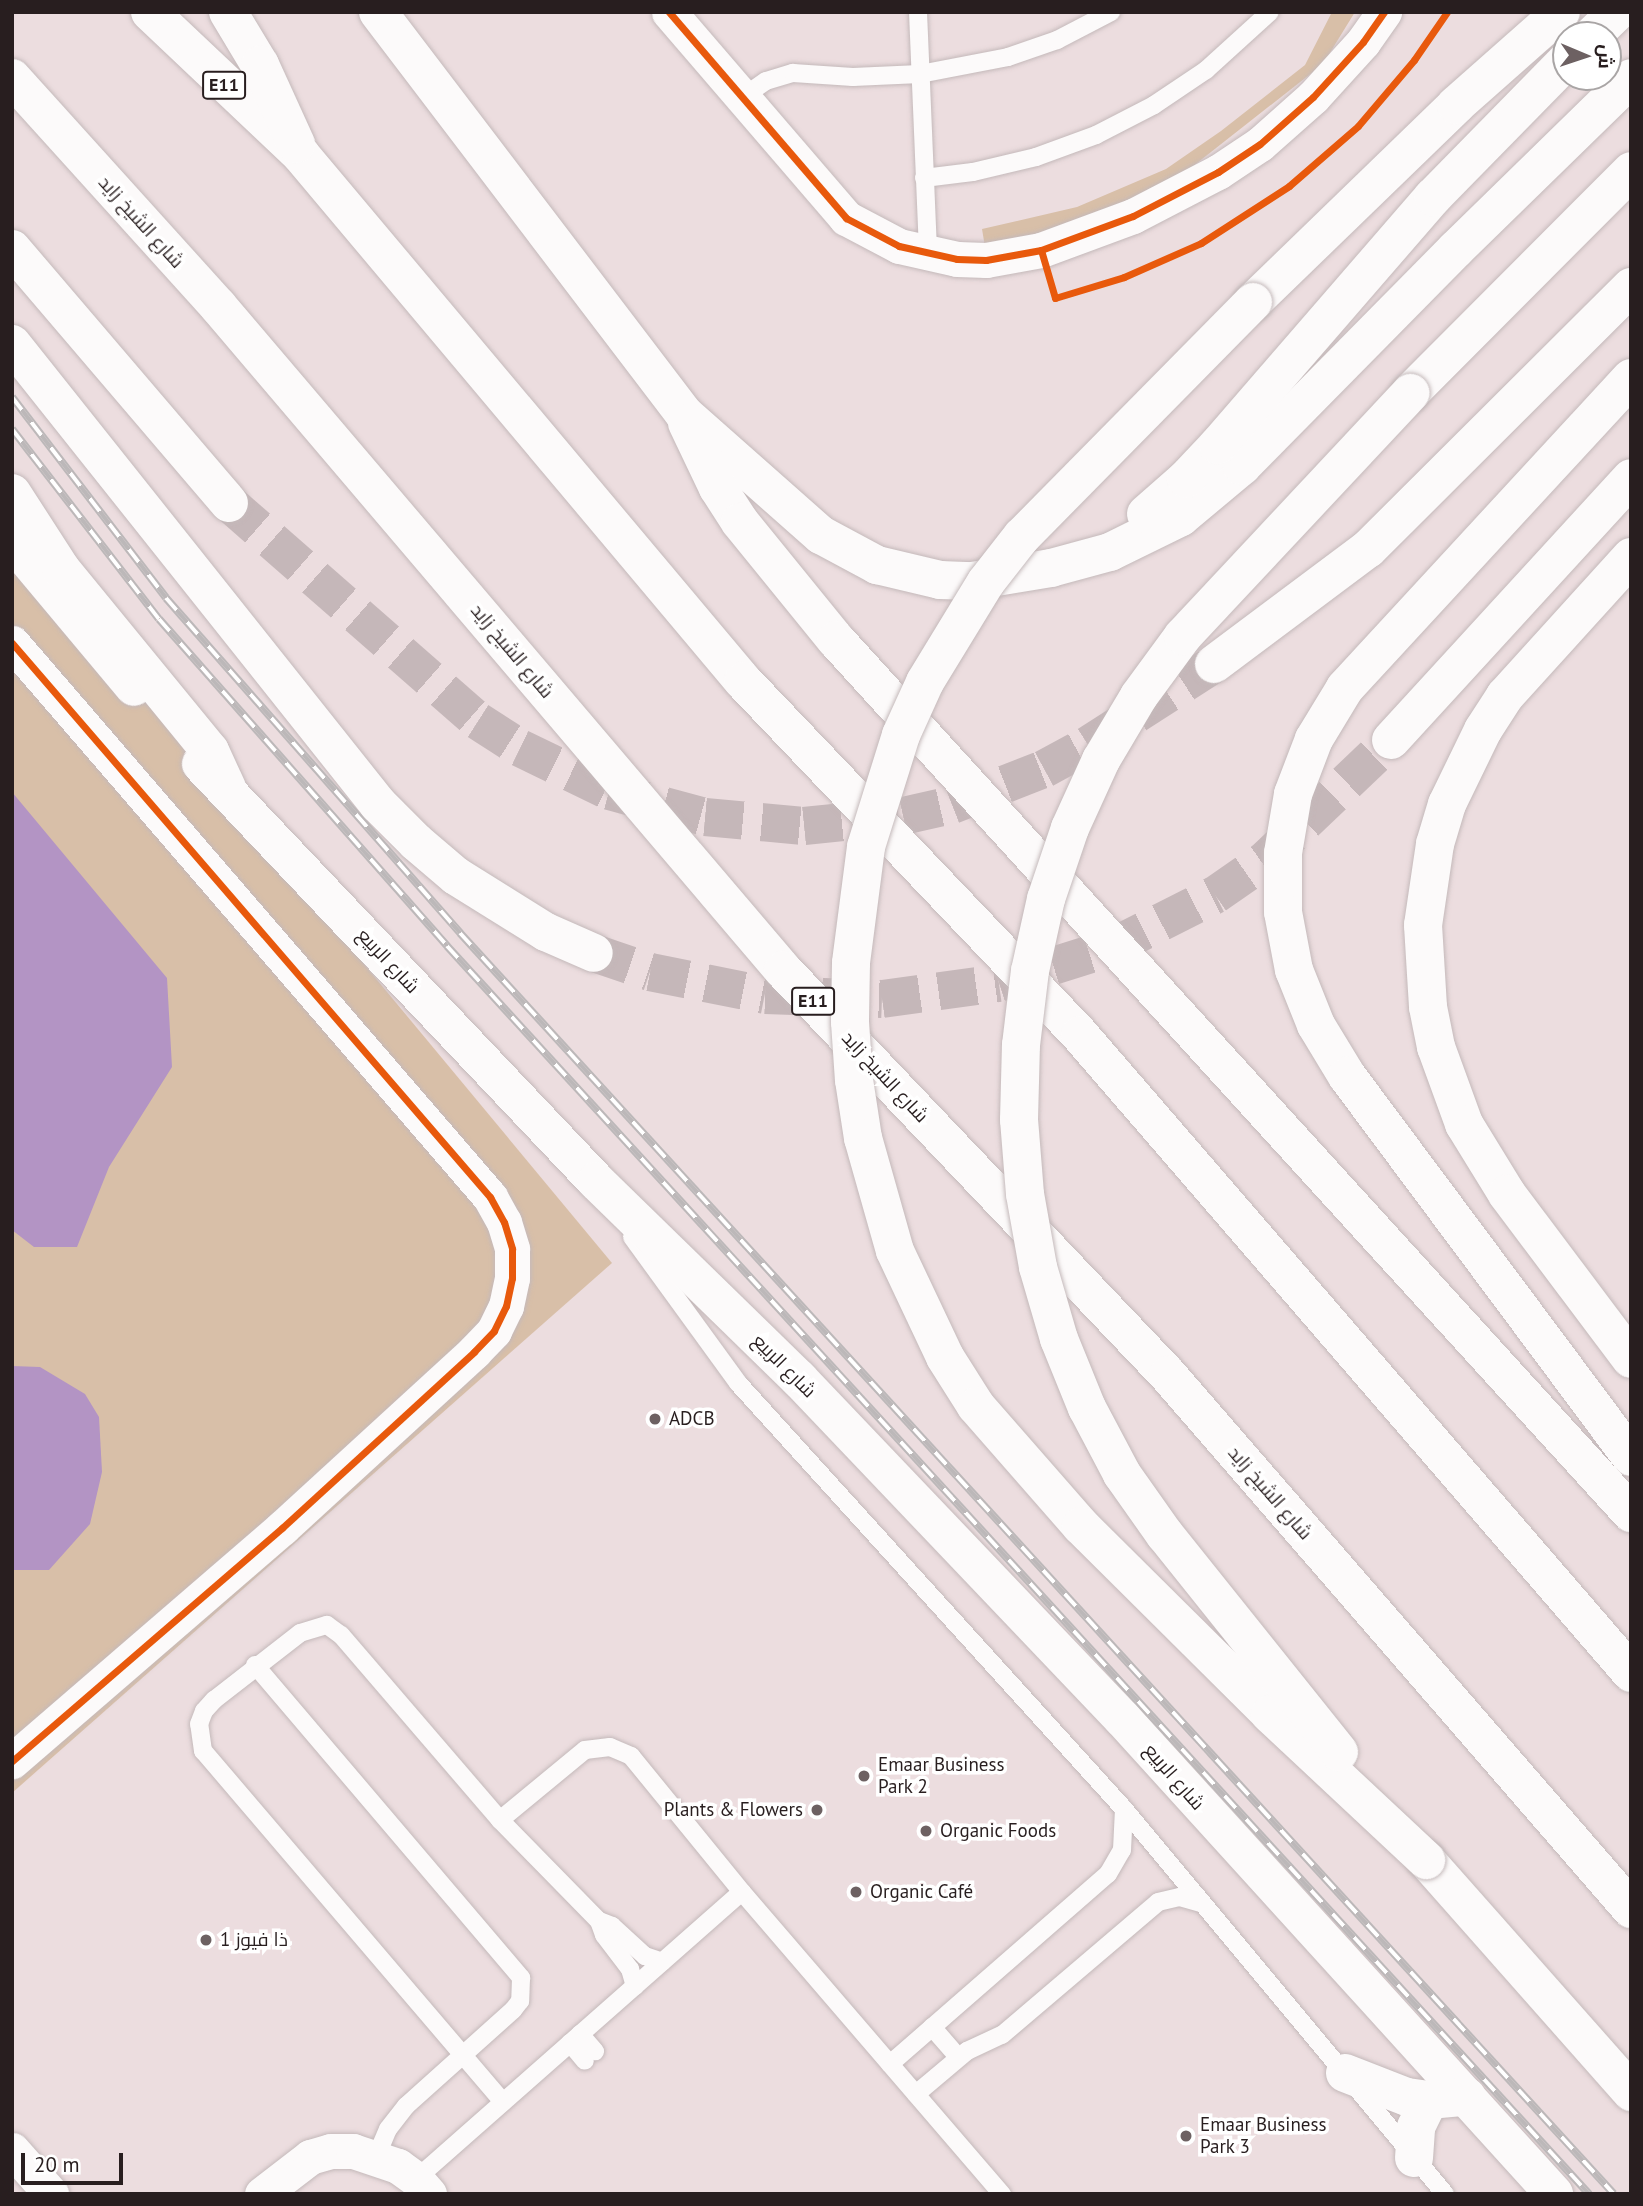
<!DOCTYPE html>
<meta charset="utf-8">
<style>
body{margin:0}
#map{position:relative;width:1643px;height:2206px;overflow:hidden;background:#ecdddf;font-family:"PT Sans",Cairo,sans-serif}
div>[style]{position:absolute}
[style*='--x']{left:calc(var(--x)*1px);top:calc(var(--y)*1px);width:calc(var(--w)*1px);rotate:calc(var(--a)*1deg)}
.green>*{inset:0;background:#d8bfa8}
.water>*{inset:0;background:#b394c4}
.highway-tunnel>*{height:38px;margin-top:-19px;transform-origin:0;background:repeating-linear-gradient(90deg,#c5b7b9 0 38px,transparent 0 57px)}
.roads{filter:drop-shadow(0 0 2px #c4b9ba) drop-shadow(0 0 2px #c4b9ba)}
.lane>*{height:18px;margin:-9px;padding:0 9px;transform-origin:9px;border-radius:9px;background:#fcfafa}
.street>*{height:35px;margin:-17.5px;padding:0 17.5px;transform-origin:17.5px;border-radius:17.5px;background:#fcfafa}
.secondary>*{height:38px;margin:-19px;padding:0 19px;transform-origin:19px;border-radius:19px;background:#fcfafa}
.highway>*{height:38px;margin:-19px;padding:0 19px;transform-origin:19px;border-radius:19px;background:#fcfafa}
.rail>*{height:8px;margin-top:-4px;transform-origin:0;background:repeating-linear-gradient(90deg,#fff 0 16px,#bcb8b9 0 32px);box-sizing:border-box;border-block:2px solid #bcb8b9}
.bridges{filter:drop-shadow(0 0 2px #c4b9ba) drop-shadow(0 0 2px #c4b9ba)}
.highway-bridge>*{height:38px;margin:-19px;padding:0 19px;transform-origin:19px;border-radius:19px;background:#fcfafa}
.cycleway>*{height:7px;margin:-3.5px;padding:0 3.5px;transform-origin:3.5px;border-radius:3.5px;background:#e8590c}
.dots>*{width:19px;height:19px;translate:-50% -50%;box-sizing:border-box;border:4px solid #fff;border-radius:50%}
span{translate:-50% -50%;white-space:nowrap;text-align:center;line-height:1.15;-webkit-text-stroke:7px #fff;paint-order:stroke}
.shield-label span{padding:2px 5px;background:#fff;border:2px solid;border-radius:5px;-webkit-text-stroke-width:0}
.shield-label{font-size:18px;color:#281e1f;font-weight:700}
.street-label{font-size:19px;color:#281e1f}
.poi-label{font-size:19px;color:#281e1f}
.left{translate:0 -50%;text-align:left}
.right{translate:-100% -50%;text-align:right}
.frame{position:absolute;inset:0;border:14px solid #281e1f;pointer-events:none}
.north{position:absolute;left:1552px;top:21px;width:70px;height:70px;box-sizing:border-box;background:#fff;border:2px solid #a9a5a5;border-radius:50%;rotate:92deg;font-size:19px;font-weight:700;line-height:28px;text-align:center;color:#281e1f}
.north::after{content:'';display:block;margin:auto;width:24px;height:32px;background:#6d6162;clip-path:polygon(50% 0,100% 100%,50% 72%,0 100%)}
.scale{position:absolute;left:21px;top:2153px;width:102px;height:32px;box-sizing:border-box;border:4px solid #281e1f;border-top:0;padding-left:9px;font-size:21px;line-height:24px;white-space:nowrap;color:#281e1f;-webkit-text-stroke:5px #fff;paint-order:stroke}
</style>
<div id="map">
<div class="green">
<i style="clip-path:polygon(1332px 12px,1355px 12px,1323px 64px,1178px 178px,1080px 223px,985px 247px,982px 229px,1077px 207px,1166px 169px,1221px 131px,1305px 65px)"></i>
<i style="clip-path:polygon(12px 540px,612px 1263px,12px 1793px)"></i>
</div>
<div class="water">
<i style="clip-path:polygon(12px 792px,167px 978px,172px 1067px,109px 1167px,77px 1247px,34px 1247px,12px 1230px)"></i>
<i style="clip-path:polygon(12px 1366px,40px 1367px,85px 1394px,99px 1417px,102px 1472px,90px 1524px,49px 1570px,12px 1570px)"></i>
</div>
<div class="highway-tunnel">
<i style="--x:229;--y:503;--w:331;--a:41.2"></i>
<i style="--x:478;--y:721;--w:50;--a:32.7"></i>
<i style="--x:520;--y:748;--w:99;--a:25.8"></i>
<i style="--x:609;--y:791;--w:99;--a:15.2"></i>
<i style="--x:705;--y:817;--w:99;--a:5.2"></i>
<i style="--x:804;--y:826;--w:100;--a:-5.8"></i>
<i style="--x:903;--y:816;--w:50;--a:-12.7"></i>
<i style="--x:952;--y:805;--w:99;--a:-21.4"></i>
<i style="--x:1044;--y:769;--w:50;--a:-28.6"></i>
<i style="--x:1088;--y:745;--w:150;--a:-32.7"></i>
<i style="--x:594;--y:953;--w:59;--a:18.7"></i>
<i style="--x:650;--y:972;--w:117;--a:11.3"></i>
<i style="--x:765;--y:995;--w:117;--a:2"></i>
<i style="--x:882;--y:999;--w:118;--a:-7.8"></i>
<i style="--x:999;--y:983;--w:116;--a:-17.5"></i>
<i style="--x:1110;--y:948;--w:118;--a:-26.8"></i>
<i style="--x:1215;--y:895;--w:60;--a:-34.8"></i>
<i style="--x:1264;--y:861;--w:175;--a:-43.6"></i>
</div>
<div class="roads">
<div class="lane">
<i style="--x:918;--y:12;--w:242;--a:87.6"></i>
<i style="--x:743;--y:97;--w:28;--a:-35"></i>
<i style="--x:766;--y:81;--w:28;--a:-17"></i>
<i style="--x:793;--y:73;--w:60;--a:3.8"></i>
<i style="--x:853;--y:77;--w:67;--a:-2.6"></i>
<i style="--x:920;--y:74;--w:90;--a:-10.9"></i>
<i style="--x:1008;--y:57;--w:52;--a:-19.1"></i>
<i style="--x:1057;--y:40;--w:61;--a:-27.4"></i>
<i style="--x:924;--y:178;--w:49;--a:-7"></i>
<i style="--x:973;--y:172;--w:65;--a:-13.4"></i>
<i style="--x:1036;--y:157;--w:64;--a:-20.1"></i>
<i style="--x:1096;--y:135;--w:65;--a:-27.3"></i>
<i style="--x:1154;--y:105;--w:63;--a:-33.9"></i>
<i style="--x:1206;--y:70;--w:86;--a:-42.2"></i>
<i style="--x:632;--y:1237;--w:180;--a:54"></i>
<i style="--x:738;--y:1383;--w:575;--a:47.82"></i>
<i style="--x:1124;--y:1809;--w:501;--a:50.18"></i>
<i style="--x:255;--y:1665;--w:411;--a:49.6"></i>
<i style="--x:521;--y:1978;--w:23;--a:92"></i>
<i style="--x:520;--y:2001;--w:11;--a:128"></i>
<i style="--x:513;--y:2010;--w:144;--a:138.1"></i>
<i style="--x:406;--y:2106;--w:29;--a:128"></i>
<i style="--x:388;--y:2129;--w:30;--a:113"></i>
<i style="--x:500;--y:1820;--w:110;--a:-39.5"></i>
<i style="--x:585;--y:1750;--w:25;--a:-7"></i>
<i style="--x:610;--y:1747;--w:23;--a:23"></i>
<i style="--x:631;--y:1756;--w:176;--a:50.8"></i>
<i style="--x:742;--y:1892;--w:399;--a:49.3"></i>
<i style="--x:599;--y:1921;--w:14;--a:21"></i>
<i style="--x:612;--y:1926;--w:45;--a:42.3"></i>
<i style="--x:645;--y:1956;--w:18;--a:19"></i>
<i style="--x:932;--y:2027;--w:40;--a:49"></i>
<i style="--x:580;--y:2034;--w:23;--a:49"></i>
<i style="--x:570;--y:2043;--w:23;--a:50"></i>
<i style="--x:890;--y:2064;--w:289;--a:-41.1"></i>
<i style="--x:1108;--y:1874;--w:28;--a:-60"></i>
<i style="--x:1122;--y:1850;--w:41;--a:-87.2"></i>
<i style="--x:916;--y:2094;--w:67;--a:-40.1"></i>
<i style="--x:967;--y:2051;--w:38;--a:-25"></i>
<i style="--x:1002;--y:2035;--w:205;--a:-40.4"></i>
<i style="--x:1158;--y:1902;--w:23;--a:-13"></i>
<i style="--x:1180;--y:1897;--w:22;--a:16"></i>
<i style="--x:503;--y:2102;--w:462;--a:-130.5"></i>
<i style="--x:203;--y:1751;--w:27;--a:-98"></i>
<i style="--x:199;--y:1724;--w:14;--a:-69"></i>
<i style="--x:204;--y:1711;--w:15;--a:-48"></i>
<i style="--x:214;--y:1700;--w:109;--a:-37.9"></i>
<i style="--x:300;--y:1633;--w:28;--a:-17"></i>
<i style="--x:327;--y:1625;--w:17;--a:36"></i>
<i style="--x:341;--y:1635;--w:244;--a:49.3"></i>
<i style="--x:500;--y:1820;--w:141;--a:45.6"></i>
<i style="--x:599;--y:1921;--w:15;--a:70"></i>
<i style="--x:604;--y:1935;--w:43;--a:52.6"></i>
<i style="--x:630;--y:1969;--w:18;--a:74"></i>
<i style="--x:416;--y:2179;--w:434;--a:-41.4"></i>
</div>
<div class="street">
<i style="--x:669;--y:12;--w:272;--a:49.3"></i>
<i style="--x:846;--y:218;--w:60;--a:27.8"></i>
<i style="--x:899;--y:246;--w:59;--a:12.6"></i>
<i style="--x:957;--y:259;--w:29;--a:2"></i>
<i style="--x:986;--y:260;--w:56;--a:-10.3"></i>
<i style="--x:1041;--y:250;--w:98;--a:-20.3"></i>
<i style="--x:1133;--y:216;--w:96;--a:-27.4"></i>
<i style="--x:1218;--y:172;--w:50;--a:-33.7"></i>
<i style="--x:1260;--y:144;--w:71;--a:-41.6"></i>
<i style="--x:1313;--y:97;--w:74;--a:-47.7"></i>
<i style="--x:1363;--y:42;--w:37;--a:-55"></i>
<i style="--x:12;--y:643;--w:732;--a:49.21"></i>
<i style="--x:490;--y:1197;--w:29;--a:61"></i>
<i style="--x:504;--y:1222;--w:28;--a:73"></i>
<i style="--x:512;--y:1249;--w:29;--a:90"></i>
<i style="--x:512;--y:1278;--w:29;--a:102"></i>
<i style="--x:506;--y:1306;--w:28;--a:116"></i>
<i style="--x:494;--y:1331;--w:29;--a:134"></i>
<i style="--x:474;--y:1352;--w:260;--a:137.5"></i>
<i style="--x:282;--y:1528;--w:357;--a:139.2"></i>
<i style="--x:12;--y:2150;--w:59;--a:48.4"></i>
<i style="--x:262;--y:2194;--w:61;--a:-37.6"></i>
<i style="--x:310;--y:2157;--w:22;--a:-16"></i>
<i style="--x:331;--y:2151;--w:22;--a:0"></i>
<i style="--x:353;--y:2151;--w:47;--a:18.4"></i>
<i style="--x:398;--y:2166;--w:22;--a:36"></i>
<i style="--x:416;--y:2179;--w:20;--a:49"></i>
</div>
<div class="secondary">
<i style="--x:12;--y:541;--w:190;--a:50.1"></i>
<i style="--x:201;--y:764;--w:574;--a:46.55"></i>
<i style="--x:596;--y:1181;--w:284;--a:44.3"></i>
<i style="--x:799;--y:1379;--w:468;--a:46.4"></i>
<i style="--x:1122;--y:1718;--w:643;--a:47.77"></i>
<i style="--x:1345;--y:2073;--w:66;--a:21.2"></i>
<i style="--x:1407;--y:2097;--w:22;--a:8"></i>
<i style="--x:1429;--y:2100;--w:38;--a:-5"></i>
<i style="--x:1414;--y:2158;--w:31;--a:-86"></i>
<i style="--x:1416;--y:2127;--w:30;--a:-64"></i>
</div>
<div class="highway">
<i style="--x:150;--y:12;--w:208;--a:43.4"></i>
<i style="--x:301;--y:155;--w:687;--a:49.96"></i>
<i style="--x:743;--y:681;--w:489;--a:46.4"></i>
<i style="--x:1080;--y:1035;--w:843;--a:49.18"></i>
<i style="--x:228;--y:12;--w:62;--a:58.9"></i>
<i style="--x:260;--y:65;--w:87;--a:65.5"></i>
<i style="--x:378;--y:12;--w:505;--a:52.72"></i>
<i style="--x:684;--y:414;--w:183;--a:41.5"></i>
<i style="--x:821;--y:535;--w:64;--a:28.2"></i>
<i style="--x:877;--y:565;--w:65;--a:13.4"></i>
<i style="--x:940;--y:580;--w:32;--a:2"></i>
<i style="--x:972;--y:581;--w:80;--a:-9.3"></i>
<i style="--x:1051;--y:568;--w:61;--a:-15.2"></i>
<i style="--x:1110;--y:552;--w:79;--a:-26.2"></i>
<i style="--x:1181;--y:517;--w:80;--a:-39.9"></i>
<i style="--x:1242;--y:466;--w:303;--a:-45.4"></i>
<i style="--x:1455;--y:250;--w:246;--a:-44.3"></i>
<i style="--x:1593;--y:35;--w:33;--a:-44"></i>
<i style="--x:12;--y:78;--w:307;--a:47.9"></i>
<i style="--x:218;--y:306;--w:872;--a:49.61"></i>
<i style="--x:783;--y:970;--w:559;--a:46.45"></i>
<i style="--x:1168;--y:1375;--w:707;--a:49.07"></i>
<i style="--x:12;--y:249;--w:334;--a:49.5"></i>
<i style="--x:1253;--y:302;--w:283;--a:-44.1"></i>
<i style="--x:1456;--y:105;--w:140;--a:-41.5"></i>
<i style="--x:12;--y:344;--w:588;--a:51.49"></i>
<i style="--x:378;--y:804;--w:54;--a:45"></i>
<i style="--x:416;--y:842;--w:52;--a:40.4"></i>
<i style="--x:456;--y:876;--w:106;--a:31.9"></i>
<i style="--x:546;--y:932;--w:52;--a:23.6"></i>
<i style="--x:1631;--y:378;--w:422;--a:132.7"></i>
<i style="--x:1345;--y:688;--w:60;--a:121.3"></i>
<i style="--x:1314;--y:739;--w:59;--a:110.9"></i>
<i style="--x:1293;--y:794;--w:60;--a:99.6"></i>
<i style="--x:1283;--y:853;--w:59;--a:90"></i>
<i style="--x:1283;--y:912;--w:59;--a:79.3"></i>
<i style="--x:1294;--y:970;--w:59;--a:68.2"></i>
<i style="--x:1316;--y:1025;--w:60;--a:58.7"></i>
<i style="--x:1347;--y:1076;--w:475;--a:53.3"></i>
<i style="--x:1410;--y:393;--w:313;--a:-45.1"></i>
<i style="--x:687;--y:423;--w:72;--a:64.5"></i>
<i style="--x:718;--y:488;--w:40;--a:57.1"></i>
<i style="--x:740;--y:522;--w:152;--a:50.9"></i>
<i style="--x:836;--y:640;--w:1181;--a:47.68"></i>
<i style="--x:12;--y:493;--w:90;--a:57.2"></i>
<i style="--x:61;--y:569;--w:235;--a:50.7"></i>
<i style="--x:210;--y:751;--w:41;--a:65.3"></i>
<i style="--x:1146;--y:514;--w:53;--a:-41.2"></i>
<i style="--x:1186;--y:479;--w:47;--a:-46.7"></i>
<i style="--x:1218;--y:445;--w:328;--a:-49.1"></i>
<i style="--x:1433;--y:197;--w:190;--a:-45.6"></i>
<i style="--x:1631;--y:557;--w:188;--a:132.2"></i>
<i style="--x:1505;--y:696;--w:40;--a:122.9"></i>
<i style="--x:1483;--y:730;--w:82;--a:115.9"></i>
<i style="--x:1447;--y:804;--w:42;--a:106.7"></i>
<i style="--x:1435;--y:844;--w:82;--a:98.4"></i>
<i style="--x:1423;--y:925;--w:82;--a:86.5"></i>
<i style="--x:1428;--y:1007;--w:41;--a:78.7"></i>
<i style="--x:1436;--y:1047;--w:82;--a:70"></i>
<i style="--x:1464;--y:1124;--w:82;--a:58.4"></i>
<i style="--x:1507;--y:1194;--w:206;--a:53.1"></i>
<i style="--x:1214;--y:664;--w:192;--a:-36.8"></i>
<i style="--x:1368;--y:549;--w:371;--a:-44.9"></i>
<i style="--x:1391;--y:740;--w:355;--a:-47.5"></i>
<i style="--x:1426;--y:1860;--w:310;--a:48.5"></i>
</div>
</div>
<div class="rail">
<i style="--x:12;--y:397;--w:253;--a:52.5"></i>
<i style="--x:166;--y:598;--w:446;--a:48.7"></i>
<i style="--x:460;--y:933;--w:1709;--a:47.54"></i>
<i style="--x:12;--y:429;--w:240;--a:52.3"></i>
<i style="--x:159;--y:619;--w:436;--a:48.6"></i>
<i style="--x:447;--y:946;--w:1692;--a:47.54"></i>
</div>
<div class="bridges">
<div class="highway-bridge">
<i style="--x:1253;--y:302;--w:329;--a:134.6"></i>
<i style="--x:1022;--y:536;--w:58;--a:128"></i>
<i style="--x:986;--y:582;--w:117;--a:121.4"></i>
<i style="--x:925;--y:682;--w:58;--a:114.4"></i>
<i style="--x:901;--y:735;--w:117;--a:107.4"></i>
<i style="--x:866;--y:847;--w:117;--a:97.4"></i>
<i style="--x:851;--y:963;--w:59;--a:91"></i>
<i style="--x:850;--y:1022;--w:58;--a:86.1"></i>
<i style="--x:854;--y:1080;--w:59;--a:81.2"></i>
<i style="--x:863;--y:1138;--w:117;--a:74.2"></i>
<i style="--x:895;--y:1251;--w:117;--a:64.7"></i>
<i style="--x:945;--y:1357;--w:58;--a:57.7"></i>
<i style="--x:976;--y:1406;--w:159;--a:48.8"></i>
<i style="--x:1081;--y:1526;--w:267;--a:44.8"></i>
<i style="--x:1270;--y:1714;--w:214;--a:43.1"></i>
<i style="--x:1339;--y:1752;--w:278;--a:-128.7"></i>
<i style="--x:1165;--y:1535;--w:75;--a:-125.2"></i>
<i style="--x:1122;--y:1474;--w:75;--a:-117.9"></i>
<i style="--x:1087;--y:1408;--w:74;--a:-112.1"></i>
<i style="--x:1059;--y:1339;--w:75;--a:-106.3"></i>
<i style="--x:1038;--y:1267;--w:74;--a:-100.1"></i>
<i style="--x:1025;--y:1194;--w:74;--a:-94.6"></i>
<i style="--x:1019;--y:1120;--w:75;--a:-88.5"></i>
<i style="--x:1021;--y:1045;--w:75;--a:-83.1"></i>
<i style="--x:1030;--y:971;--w:74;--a:-77.5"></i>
<i style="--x:1046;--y:899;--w:75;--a:-71.3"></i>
<i style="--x:1070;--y:828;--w:75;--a:-65.5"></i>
<i style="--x:1101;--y:760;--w:74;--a:-59.3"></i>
<i style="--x:1139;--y:696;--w:74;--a:-53.7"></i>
<i style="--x:1183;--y:636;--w:333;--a:-46.9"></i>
</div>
</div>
<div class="cycleway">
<i style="--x:669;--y:12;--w:272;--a:49.3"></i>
<i style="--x:846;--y:218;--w:60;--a:27.8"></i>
<i style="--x:899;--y:246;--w:59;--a:12.6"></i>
<i style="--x:957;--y:259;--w:29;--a:2"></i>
<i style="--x:986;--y:260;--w:56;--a:-10.3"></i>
<i style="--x:1041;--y:250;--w:98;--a:-20.3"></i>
<i style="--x:1133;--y:216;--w:96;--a:-27.4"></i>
<i style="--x:1218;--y:172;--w:50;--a:-33.7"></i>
<i style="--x:1260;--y:144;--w:71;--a:-41.6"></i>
<i style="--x:1313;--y:97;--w:74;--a:-47.7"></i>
<i style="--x:1363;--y:42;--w:37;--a:-55"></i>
<i style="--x:1041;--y:250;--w:50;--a:73.7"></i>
<i style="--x:1055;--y:298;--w:72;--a:-16.9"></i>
<i style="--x:1124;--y:277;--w:84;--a:-23.8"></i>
<i style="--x:1201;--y:243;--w:105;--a:-32.9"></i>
<i style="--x:1289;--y:186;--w:91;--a:-41"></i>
<i style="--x:1358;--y:126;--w:87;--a:-49.7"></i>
<i style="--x:1414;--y:60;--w:58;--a:-55.5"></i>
<i style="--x:12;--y:643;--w:732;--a:49.21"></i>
<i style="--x:490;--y:1197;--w:29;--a:61"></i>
<i style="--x:504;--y:1222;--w:28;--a:73"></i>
<i style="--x:512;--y:1249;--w:29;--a:90"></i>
<i style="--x:512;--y:1278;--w:29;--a:102"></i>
<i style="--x:506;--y:1306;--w:28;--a:116"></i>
<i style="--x:494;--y:1331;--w:29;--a:134"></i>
<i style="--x:474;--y:1352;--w:260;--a:137.5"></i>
<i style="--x:282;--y:1528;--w:357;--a:139.2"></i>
</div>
<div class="dots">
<i style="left:655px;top:1419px;background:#6d6162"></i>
<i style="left:864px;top:1776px;background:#6d6162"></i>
<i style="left:817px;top:1810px;background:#6d6162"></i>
<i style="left:926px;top:1831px;background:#6d6162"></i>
<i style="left:856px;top:1892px;background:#6d6162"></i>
<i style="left:206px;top:1940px;background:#6d6162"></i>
<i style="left:1186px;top:2136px;background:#6d6162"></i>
</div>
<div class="shield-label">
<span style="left:224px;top:85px">E11</span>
<span style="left:813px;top:1001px">E11</span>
</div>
<div class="street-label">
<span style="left:141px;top:222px;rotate:48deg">شارع الشيخ زايد</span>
<span style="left:512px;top:651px;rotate:50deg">شارع الشيخ زايد</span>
<span style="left:388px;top:961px;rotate:47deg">شارع الربيع</span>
<span style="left:885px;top:1077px;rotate:47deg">شارع الشيخ زايد</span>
<span style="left:784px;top:1366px;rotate:45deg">شارع الربيع</span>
<span style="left:1270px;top:1493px;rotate:49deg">شارع الشيخ زايد</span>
<span style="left:1174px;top:1777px;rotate:49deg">شارع الربيع</span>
</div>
<div class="poi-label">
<span class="left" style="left:669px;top:1419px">ADCB</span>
<span class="left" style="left:878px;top:1776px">Emaar Business<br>Park 2</span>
<span class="right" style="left:803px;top:1810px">Plants &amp; Flowers</span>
<span class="left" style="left:940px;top:1831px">Organic Foods</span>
<span class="left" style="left:870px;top:1892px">Organic Café</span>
<span class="left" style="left:220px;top:1940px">ذا فيوز 1</span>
<span class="left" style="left:1200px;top:2136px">Emaar Business<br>Park 3</span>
</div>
<div class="frame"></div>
<div class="north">ش</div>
<div class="scale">20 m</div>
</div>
